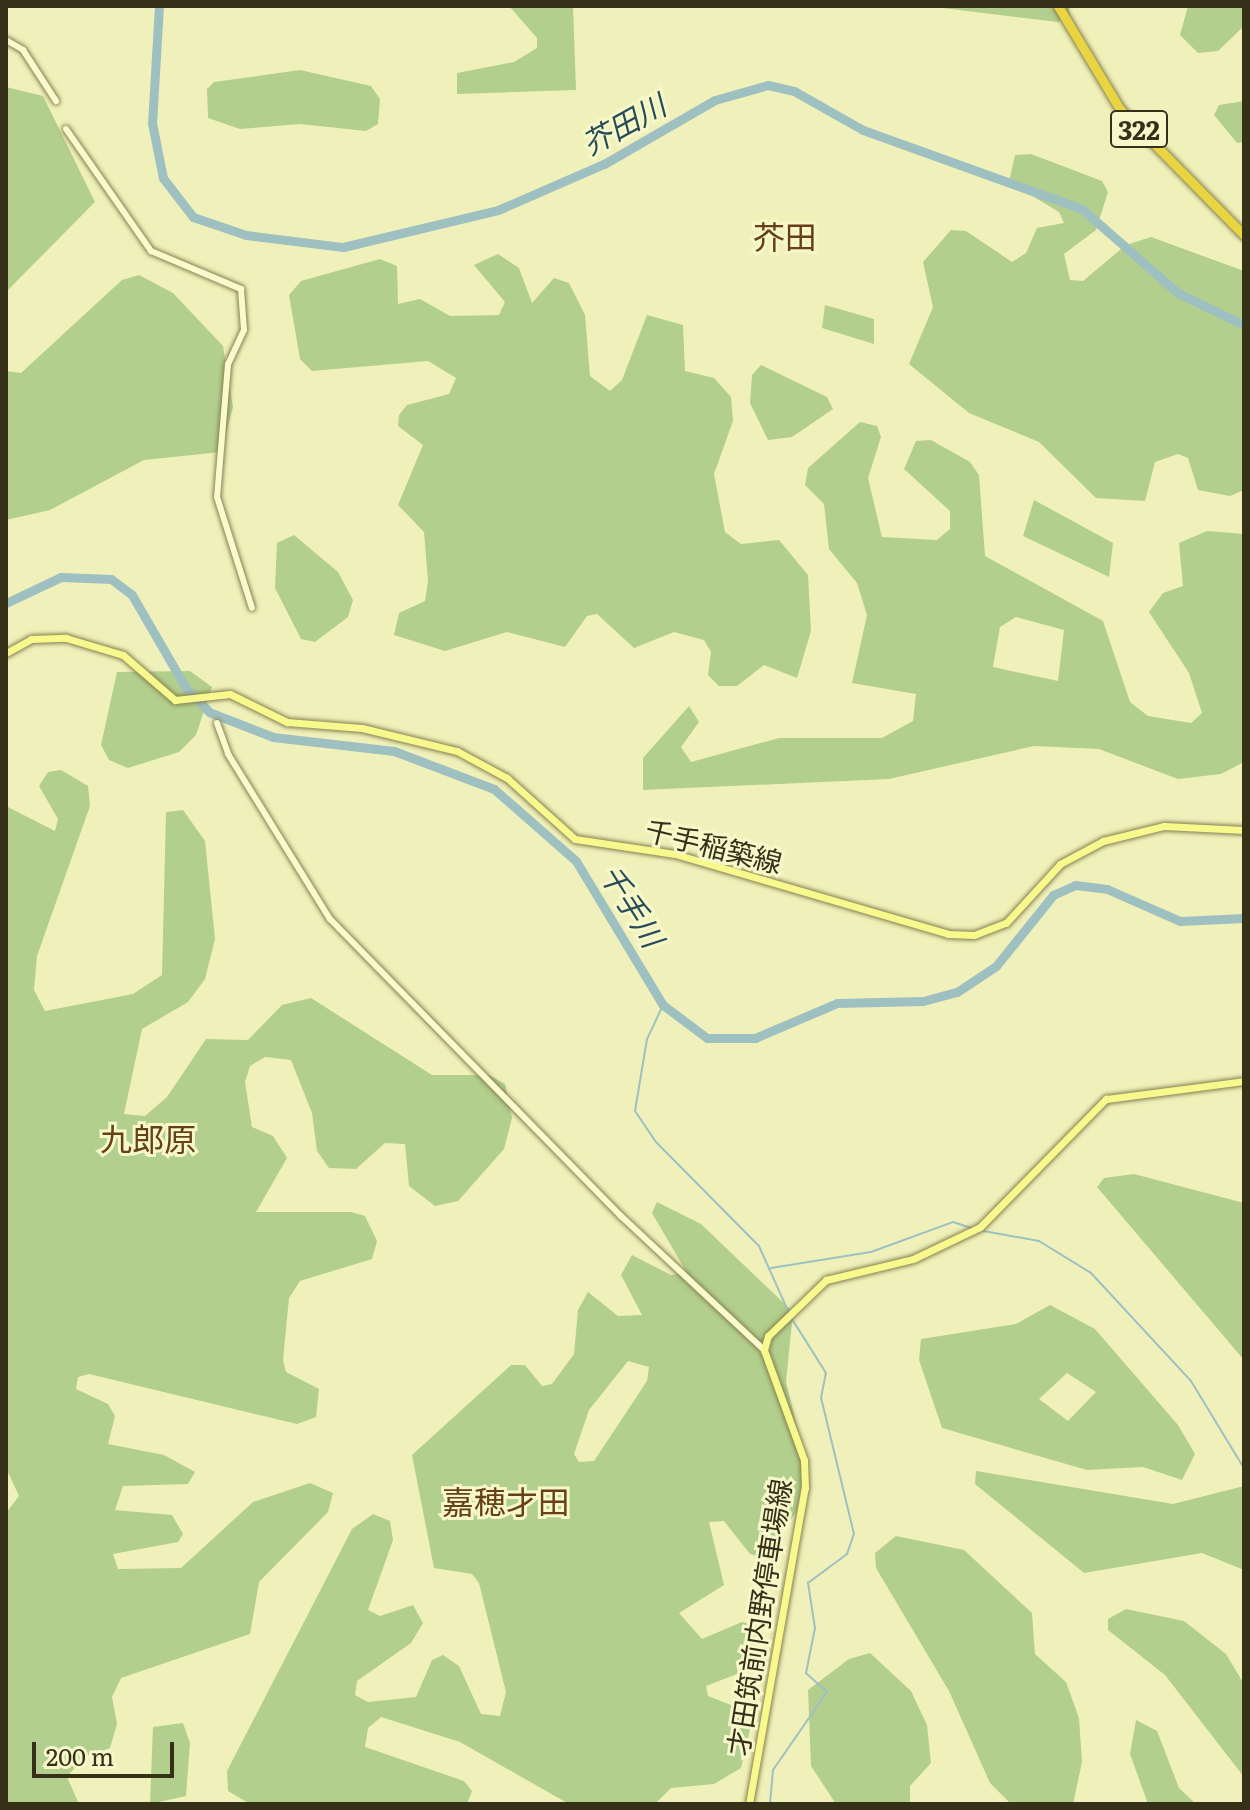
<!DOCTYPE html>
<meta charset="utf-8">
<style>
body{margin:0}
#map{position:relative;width:1250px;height:1810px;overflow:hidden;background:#f0f1ba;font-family:Literata,"Noto Sans JP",serif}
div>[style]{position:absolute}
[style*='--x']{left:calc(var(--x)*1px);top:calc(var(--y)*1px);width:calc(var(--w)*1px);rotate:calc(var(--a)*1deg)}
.green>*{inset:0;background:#b2cf8d}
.stream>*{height:2px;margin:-1px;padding:0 1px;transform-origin:1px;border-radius:1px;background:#9fc0c1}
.river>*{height:9px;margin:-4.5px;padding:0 4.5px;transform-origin:4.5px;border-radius:4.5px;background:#9fc0c1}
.roads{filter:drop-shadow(0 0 2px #888153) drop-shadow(0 0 2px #888153)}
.minor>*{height:6px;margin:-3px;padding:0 3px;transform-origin:3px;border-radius:3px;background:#fafbcd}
.major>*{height:7px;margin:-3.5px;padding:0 3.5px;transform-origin:3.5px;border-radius:3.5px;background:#f8f98d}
.highway>*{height:9px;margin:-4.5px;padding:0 4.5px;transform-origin:4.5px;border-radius:4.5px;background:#e9d541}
span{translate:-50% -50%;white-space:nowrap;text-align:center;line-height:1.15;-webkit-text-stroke:6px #f6f8ca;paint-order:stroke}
.shield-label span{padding:2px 6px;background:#f6f8ca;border:2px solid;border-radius:6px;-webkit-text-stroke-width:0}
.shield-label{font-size:26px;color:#363019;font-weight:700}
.street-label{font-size:28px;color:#363019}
.water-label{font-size:30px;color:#274b57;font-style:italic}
.quarter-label{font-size:32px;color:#664016}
.frame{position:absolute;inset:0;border:8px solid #363019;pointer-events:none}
.scale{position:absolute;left:32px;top:1742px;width:142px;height:36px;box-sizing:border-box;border:4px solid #363019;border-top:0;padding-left:10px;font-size:24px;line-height:28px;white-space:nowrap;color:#363019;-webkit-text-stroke:6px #f6f8ca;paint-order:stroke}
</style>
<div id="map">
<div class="green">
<i style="clip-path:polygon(509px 6px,573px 6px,576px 90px,457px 94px,457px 73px,514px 62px,537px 48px,537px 38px)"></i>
<i style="clip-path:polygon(926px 6px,1069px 6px,1070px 15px,1058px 22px)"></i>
<i style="clip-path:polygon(1188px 6px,1244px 6px,1244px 26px,1218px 51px,1198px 53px,1180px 35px)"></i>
<i style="clip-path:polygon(300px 70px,371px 86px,380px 99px,378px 124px,366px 131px,300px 124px,240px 129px,208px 118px,207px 89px,214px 82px)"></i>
<i style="clip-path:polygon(6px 87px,43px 96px,95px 202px,6px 292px)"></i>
<i style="clip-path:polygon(1244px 101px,1244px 142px,1237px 143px,1214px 115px,1219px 105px)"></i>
<i style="clip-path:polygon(1031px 154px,1102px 181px,1108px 192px,1096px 230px,1064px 254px,1070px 280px,1083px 281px,1126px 245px,1151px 237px,1244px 271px,1244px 490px,1230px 496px,1198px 490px,1188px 458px,1178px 454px,1155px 462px,1145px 501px,1096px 498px,1039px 442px,969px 413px,909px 364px,933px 307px,923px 262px,951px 230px,966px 231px,1012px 262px,1026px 253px,1037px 228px,1064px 223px,1059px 212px,1009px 182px,1015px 155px)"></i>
<i style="clip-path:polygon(498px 254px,519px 268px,532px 303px,554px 278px,569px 283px,585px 315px,590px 376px,610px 391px,622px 380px,647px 315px,683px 325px,685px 371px,714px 378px,731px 397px,733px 421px,714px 474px,725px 532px,741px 544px,779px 540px,808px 575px,811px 631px,797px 678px,764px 665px,737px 686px,719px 686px,708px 675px,711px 652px,704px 640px,674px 632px,634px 648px,597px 614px,587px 616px,565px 647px,507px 632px,445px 651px,394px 635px,399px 613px,425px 601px,428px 581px,424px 532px,398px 505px,423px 445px,398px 426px,399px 415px,407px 405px,449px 394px,456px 378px,428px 361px,312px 371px,300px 359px,289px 295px,301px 281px,380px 259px,397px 266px,398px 304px,420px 299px,450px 316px,499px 315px,505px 302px,474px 265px)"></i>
<i style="clip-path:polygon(139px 275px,173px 293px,223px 346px,233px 407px,221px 452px,144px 460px,50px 510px,6px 520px,6px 371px,21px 373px,122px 280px)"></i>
<i style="clip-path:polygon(825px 305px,874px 319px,874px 344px,822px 328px)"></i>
<i style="clip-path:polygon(761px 365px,827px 397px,833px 409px,792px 437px,768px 440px,750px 403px,752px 375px)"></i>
<i style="clip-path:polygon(evenodd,860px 422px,877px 426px,881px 437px,868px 478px,882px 537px,937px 540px,950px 529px,950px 511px,904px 469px,916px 441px,931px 440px,970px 462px,979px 475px,985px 556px,1103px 621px,1130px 702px,1148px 716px,1191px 723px,1202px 713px,1189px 673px,1149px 612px,1163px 593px,1183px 586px,1179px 543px,1207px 531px,1244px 534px,1244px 762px,1221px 774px,1178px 779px,1099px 749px,1034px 746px,889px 779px,643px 790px,643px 758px,689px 706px,699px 722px,681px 747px,691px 762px,779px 738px,882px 738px,913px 721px,916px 694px,852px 683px,867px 615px,857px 583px,829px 549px,824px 504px,805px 485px,808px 468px,860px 422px,1016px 617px,1064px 630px,1058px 681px,993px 667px,1000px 627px,1016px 617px)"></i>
<i style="clip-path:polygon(1034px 500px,1113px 543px,1109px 577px,1023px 536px)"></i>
<i style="clip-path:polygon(294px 535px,338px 572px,353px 600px,348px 617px,315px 642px,301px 639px,275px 588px,277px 543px)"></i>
<i style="clip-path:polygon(190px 671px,212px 687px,196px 735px,179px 752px,128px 768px,109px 760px,101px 745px,117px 672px)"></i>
<i style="clip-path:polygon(61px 770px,88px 786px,90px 806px,37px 956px,34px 990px,45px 1011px,133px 994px,162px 975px,166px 812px,183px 810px,205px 841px,215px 939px,205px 979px,188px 1002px,142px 1029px,124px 1114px,145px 1116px,167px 1097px,206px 1039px,248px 1040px,282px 1005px,311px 998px,432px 1075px,489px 1075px,505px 1084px,512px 1118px,504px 1149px,458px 1201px,435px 1206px,409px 1186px,405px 1144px,385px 1143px,356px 1169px,329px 1168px,317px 1151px,312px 1113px,291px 1060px,265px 1057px,250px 1066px,245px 1082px,252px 1127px,273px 1136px,287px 1158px,256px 1212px,351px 1212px,365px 1216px,377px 1241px,372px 1259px,300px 1281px,289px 1298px,283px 1360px,286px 1372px,319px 1389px,316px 1417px,297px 1424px,89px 1374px,78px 1377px,76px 1389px,108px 1404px,115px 1416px,108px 1444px,164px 1455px,195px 1472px,188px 1484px,123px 1486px,115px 1510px,172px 1515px,183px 1534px,178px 1542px,113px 1554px,118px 1569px,181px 1568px,253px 1502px,310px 1483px,333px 1493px,328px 1512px,259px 1582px,250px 1634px,121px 1678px,112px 1697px,117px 1724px,110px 1748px,83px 1758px,67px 1777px,79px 1804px,6px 1804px,6px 1513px,19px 1496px,6px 1468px,6px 806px,55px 831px,58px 819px,39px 786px,48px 772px)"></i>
<i style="clip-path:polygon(1134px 1174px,1244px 1203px,1244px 1360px,1097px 1187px,1104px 1178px)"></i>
<i style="clip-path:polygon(evenodd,657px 1202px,701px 1224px,793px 1312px,786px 1382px,806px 1464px,797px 1511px,763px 1558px,750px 1554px,724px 1521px,709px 1522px,724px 1585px,679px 1613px,702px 1639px,742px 1622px,762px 1627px,750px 1669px,706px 1686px,708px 1696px,736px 1707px,751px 1725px,741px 1768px,714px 1784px,671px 1788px,655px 1804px,569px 1804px,460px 1742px,381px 1717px,368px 1728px,365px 1747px,464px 1781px,472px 1791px,467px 1804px,250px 1804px,228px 1791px,227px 1771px,352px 1529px,373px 1514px,390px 1521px,393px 1540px,368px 1610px,380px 1616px,413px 1605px,423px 1623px,411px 1643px,357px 1681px,355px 1695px,368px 1702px,416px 1697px,432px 1660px,443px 1655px,459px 1666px,481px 1714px,500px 1716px,506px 1692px,479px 1583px,472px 1574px,434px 1568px,412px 1455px,511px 1365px,525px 1365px,542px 1386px,552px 1384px,574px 1354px,578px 1310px,588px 1292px,618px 1316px,642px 1315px,621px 1275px,632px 1255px,671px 1275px,687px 1273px,652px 1213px,657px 1202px,628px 1361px,649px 1367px,647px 1381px,594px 1461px,579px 1462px,574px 1454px,589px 1410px,628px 1361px)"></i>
<i style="clip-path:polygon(evenodd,1050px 1305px,1095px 1329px,1178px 1425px,1195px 1454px,1182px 1480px,1143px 1467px,1087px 1470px,942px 1428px,919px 1360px,921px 1339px,1016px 1324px,1050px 1305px,1067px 1373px,1096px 1392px,1068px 1421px,1039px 1399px,1067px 1373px)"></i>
<i style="clip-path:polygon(976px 1471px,1173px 1504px,1244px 1486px,1244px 1570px,1202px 1553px,1084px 1573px,975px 1484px)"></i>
<i style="clip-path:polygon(896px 1536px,964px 1550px,1032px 1613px,1035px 1654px,1066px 1682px,1079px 1718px,1082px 1762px,1073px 1804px,1011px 1804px,990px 1783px,949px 1691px,876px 1568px,875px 1553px)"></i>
<i style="clip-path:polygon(1126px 1609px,1184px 1621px,1226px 1654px,1244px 1684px,1244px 1777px,1165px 1675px,1108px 1630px,1108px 1619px)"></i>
<i style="clip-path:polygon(870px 1653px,911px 1691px,927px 1725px,931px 1763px,910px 1786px,910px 1804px,836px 1804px,811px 1766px,808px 1690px,849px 1659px)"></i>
<i style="clip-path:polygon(1136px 1720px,1157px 1731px,1179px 1788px,1196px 1804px,1148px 1804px,1130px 1754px)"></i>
<i style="clip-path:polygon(183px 1723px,190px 1743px,186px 1796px,150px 1804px,153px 1727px)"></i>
</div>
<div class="stream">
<i style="--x:663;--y:1005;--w:38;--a:115"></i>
<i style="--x:647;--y:1039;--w:73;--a:99.5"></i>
<i style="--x:635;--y:1111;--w:37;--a:56"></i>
<i style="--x:656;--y:1142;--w:146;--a:45.3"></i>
<i style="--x:759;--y:1246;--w:73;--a:65.9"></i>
<i style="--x:978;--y:1230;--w:62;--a:10.2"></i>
<i style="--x:1039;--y:1241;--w:61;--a:31.6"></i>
<i style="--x:1091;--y:1273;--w:147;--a:47.2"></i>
<i style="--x:1191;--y:1381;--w:102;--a:58.7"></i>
<i style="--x:771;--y:1268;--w:101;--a:-9.1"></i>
<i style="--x:871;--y:1252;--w:87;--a:-20.1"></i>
<i style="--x:953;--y:1222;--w:20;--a:18"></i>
<i style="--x:770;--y:1804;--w:34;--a:-85"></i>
<i style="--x:773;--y:1770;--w:95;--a:-55.3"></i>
<i style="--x:827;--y:1692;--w:28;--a:-138"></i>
<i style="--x:806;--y:1673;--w:46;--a:-78.7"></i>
<i style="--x:815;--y:1628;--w:46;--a:-98.8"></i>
<i style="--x:808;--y:1583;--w:49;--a:-36.6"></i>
<i style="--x:847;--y:1554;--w:21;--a:-71"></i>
<i style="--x:854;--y:1534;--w:140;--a:-103.6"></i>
<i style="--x:821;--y:1398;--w:25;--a:-79"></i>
<i style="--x:826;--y:1373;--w:64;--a:-122.2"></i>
</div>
<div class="river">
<i style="--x:159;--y:6;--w:117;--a:93.4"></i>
<i style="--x:152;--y:123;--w:56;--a:78.7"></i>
<i style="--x:163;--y:178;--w:49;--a:52.4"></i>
<i style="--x:193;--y:217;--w:56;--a:18.8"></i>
<i style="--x:246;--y:235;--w:98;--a:7.1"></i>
<i style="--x:343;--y:247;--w:159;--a:-13.4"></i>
<i style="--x:498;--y:210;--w:116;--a:-23.5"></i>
<i style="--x:604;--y:164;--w:128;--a:-30"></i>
<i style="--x:715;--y:100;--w:55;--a:-15.8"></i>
<i style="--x:768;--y:85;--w:27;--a:13"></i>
<i style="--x:794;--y:91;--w:79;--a:29.5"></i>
<i style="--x:863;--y:130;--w:233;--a:19.8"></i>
<i style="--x:1082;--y:209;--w:128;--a:41.2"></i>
<i style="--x:1178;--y:293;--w:73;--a:25.9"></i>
<i style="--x:6;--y:603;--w:61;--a:-25.3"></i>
<i style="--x:61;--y:577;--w:50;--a:2.3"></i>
<i style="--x:111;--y:579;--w:26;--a:37"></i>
<i style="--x:132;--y:595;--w:108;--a:59.9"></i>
<i style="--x:186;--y:688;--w:33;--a:46"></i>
<i style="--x:209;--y:712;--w:69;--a:21.3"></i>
<i style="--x:273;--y:737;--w:122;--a:6.6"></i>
<i style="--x:394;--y:751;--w:107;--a:20.8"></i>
<i style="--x:494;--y:789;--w:109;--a:41.3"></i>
<i style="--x:576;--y:861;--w:168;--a:58.9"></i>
<i style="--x:663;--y:1005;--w:55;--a:36.9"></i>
<i style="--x:707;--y:1038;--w:48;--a:0"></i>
<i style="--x:755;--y:1038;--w:89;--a:-23.1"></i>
<i style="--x:837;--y:1003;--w:86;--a:-1.3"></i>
<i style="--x:923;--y:1001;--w:35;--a:-15"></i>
<i style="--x:957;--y:992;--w:47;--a:-33.7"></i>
<i style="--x:996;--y:966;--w:91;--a:-51.2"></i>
<i style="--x:1053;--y:895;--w:24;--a:-24"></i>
<i style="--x:1075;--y:885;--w:32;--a:7"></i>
<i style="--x:1107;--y:889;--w:80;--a:23.7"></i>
<i style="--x:1180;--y:921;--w:64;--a:-2.7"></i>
</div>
<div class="roads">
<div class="minor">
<i style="--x:6;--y:40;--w:20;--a:30"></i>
<i style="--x:23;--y:50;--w:61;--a:57.1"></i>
<i style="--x:66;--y:129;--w:149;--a:55.1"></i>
<i style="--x:151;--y:251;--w:98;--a:22.9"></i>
<i style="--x:241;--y:289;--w:41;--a:85.8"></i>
<i style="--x:244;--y:330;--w:38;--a:115"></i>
<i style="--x:228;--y:364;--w:133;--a:94.7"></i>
<i style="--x:217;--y:497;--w:116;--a:72.5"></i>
<i style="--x:217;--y:723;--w:33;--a:70"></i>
<i style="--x:228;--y:754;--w:194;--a:58.3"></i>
<i style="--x:330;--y:919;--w:416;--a:45.6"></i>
<i style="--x:621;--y:1216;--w:196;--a:43.1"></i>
</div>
<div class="major">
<i style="--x:6;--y:653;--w:29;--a:-29"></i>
<i style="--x:31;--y:639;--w:35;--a:-2"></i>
<i style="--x:66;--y:638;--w:59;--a:16.6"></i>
<i style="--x:123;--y:655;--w:69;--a:40.9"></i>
<i style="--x:175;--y:700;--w:55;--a:-6.2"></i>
<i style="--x:230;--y:694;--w:64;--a:26.2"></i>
<i style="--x:287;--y:722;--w:75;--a:4.6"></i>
<i style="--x:362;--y:728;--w:98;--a:13.6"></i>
<i style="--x:457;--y:751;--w:57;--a:28.4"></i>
<i style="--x:507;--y:778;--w:91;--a:41.9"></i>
<i style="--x:575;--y:839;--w:101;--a:8.5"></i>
<i style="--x:675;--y:854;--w:284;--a:16.3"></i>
<i style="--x:948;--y:934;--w:26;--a:2"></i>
<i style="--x:974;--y:935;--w:34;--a:-21"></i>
<i style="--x:1006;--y:923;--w:80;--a:-47.5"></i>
<i style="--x:1060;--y:864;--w:49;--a:-28.1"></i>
<i style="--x:1103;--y:841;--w:63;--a:-13.8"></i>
<i style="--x:1164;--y:826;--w:80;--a:2.9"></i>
<i style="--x:749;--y:1804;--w:321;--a:-80"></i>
<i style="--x:805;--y:1488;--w:28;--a:-92"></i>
<i style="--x:804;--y:1460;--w:117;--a:-110"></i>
<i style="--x:764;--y:1350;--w:15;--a:-74"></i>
<i style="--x:768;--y:1336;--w:81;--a:-44"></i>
<i style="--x:826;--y:1280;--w:89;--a:-13.6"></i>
<i style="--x:913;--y:1259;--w:74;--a:-25.5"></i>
<i style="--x:980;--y:1227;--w:180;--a:-45.5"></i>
<i style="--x:1106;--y:1099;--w:139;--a:-7.4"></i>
</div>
<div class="highway">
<i style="--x:1058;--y:6;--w:120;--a:59"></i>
<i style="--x:1120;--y:109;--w:177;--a:45.5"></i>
</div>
</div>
<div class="shield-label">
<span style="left:1139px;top:129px">322</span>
</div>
<div class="street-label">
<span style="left:714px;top:845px;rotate:14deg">千手稲築線</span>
<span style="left:758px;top:1617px;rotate:-81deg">才田筑前内野停車場線</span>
</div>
<div class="water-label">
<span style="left:623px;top:123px;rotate:-29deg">芥田川</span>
<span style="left:633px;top:905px;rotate:58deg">千手川</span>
</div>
<div class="quarter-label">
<span style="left:785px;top:235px">芥田</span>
<span style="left:148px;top:1137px">九郎原</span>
<span style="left:506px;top:1500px">嘉穂才田</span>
</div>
<div class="frame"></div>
<div class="scale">200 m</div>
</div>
